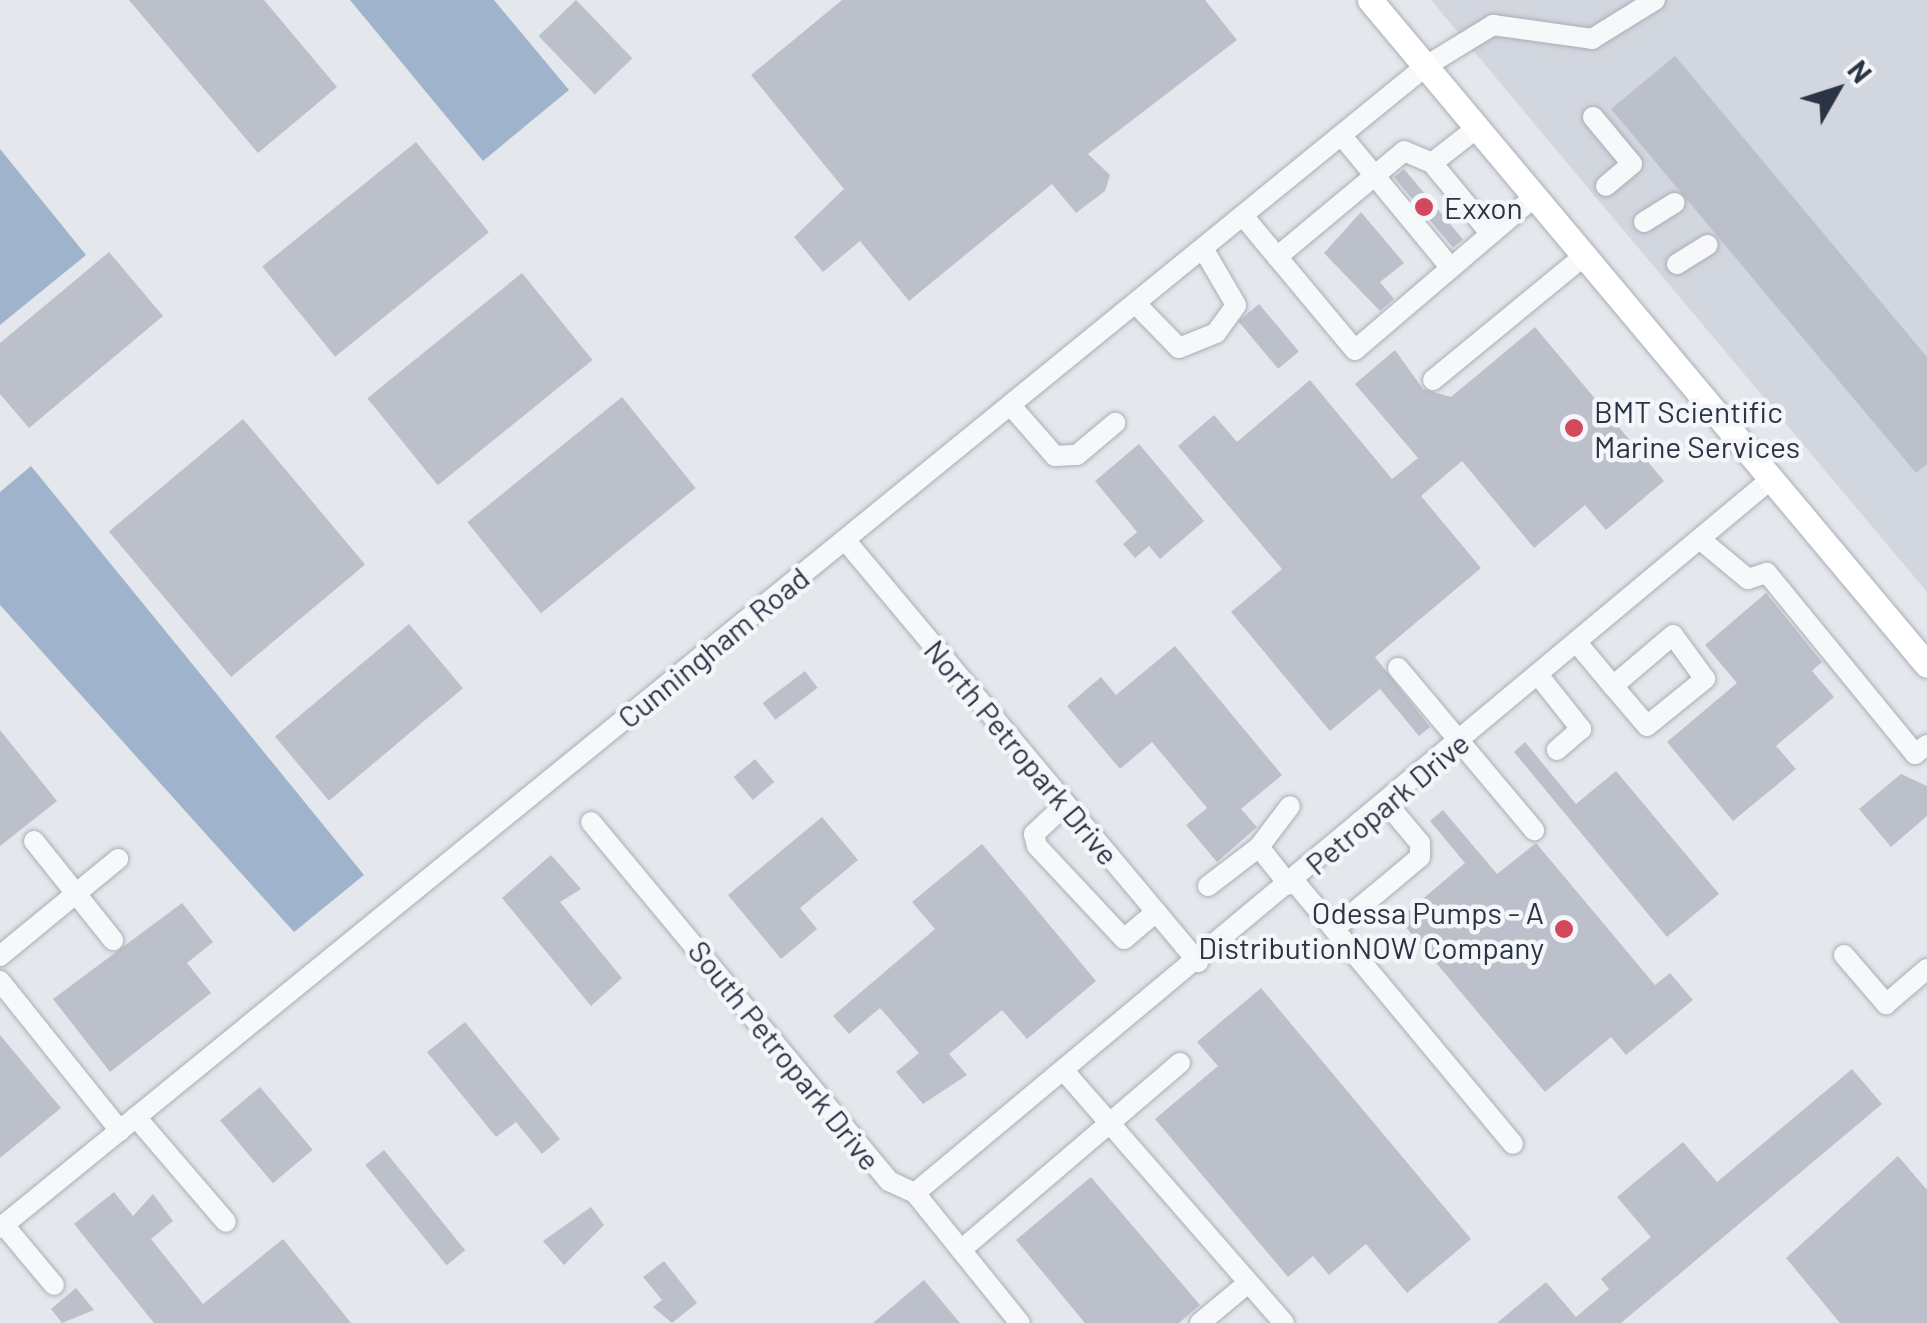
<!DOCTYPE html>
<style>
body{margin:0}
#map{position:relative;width:1927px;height:1323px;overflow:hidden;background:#e4e7ec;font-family:Barlow,sans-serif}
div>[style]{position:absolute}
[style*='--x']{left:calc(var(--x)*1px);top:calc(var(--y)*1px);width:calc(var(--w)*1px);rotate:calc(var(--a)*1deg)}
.built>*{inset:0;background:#d2d6de}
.water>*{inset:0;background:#9fb4cc}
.building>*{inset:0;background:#bbc0ca;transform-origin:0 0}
.roads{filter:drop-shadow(0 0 2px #a9aeb7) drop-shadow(0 0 2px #a9aeb7)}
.minor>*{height:20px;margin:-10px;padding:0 10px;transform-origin:10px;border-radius:10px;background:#f7f8fa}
.major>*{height:25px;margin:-12.5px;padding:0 12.5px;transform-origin:12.5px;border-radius:12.5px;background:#fff}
.dots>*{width:28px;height:28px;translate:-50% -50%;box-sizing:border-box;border:5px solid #f4f6f9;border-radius:50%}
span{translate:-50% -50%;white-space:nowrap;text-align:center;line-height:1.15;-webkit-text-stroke:9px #f4f6f9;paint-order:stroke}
.poi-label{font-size:30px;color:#2b3445}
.left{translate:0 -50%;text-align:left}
.right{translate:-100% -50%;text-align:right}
.street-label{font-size:30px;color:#2b3445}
.north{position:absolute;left:1787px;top:40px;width:100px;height:100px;-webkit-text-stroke:8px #f4f6f9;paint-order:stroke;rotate:51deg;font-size:28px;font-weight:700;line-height:40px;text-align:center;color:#2b3445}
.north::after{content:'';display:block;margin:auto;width:35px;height:45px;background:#2b3445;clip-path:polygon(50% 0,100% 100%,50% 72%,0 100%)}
</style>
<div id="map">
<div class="built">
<i style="clip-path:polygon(1431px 0,1927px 0,1927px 592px,1542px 133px)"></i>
</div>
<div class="water">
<i style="clip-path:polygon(350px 0,494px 0,569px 90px,483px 161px)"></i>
<i style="clip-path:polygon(0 149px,86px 255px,0 325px)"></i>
<i style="clip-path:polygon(31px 466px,364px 875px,294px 932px,0 605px,0 492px)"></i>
</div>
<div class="building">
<i style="clip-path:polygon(129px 0,264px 0,337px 87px,258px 153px)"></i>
<i style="left:576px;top:0;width:81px;height:52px;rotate:46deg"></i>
<i style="clip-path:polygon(842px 0,1205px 0,1237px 40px,1088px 154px,1110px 175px,1105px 191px,1076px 213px,1052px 184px,909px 301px,860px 241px,823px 272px,794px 237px,844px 189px,751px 75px)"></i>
<i style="clip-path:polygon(1675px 56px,1927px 357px,1927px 464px,1916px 473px,1611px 109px)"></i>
<i style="left:416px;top:142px;width:116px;height:198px;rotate:51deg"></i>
<i style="left:1404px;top:169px;width:92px;height:13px;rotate:50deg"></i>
<i style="clip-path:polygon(1361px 212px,1404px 263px,1380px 282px,1394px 299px,1380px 311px,1324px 253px)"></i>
<i style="clip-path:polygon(109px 252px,163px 316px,29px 428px,0 394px,0 343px)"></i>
<i style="left:522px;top:273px;width:112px;height:199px;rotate:51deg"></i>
<i style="left:1259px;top:304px;width:62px;height:27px;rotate:50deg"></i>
<i style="clip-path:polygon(1535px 327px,1664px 481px,1606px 530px,1585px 505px,1534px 548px,1462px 461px,1421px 496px,1481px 568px,1375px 657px,1430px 727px,1419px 736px,1380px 689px,1330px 731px,1231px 612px,1282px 569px,1178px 446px,1214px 415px,1237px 442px,1310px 380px,1392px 479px,1418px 458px,1355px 384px,1395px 350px,1423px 389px,1451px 397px)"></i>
<i style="left:622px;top:397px;width:117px;height:199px;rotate:51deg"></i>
<i style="left:243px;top:419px;width:190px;height:175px;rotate:50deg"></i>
<i style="clip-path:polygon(1139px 444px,1204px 521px,1160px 559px,1149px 546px,1135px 558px,1123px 544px,1137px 532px,1095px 481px)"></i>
<i style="clip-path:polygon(1766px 593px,1822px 662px,1812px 671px,1834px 697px,1776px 746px,1796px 769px,1733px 821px,1667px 742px,1737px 683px,1705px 645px)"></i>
<i style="left:409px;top:624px;width:84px;height:175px;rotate:50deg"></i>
<i style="clip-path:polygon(1175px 646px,1282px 775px,1241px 809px,1257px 827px,1217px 862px,1186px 825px,1207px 808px,1152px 742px,1120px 769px,1067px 706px,1101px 677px,1116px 695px)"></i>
<i style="left:805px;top:671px;width:21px;height:53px;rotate:53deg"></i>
<i style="clip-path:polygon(0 730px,57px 801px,0 846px)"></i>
<i style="clip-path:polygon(1525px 742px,1576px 804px,1616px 771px,1719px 894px,1667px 937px,1514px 752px)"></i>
<i style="left:755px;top:759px;width:30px;height:28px;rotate:50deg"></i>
<i style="clip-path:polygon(1901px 774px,1927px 786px,1927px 816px,1891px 847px,1859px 809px)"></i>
<i style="clip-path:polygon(1443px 810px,1497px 874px,1536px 843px,1655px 985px,1670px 973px,1693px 1000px,1626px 1055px,1611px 1037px,1545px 1092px,1399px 919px,1465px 863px,1430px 821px)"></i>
<i style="clip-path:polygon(822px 817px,858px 860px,800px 908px,817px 929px,781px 959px,728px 895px)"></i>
<i style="clip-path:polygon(982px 844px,1096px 981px,1027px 1039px,1002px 1010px,949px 1054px,967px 1075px,923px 1104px,896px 1072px,919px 1053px,880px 1008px,849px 1034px,833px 1016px,935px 929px,912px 902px)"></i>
<i style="clip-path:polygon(551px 855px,581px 889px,560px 902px,622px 978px,591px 1006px,502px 898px)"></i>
<i style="clip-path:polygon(182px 903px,213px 942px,187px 963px,211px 993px,110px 1072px,53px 999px)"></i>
<i style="clip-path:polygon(1261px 988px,1471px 1239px,1407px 1293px,1366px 1244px,1329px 1275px,1313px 1256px,1288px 1277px,1155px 1119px,1218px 1066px,1197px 1042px)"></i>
<i style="clip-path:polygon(465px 1022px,560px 1139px,542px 1154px,516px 1122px,496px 1137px,427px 1052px)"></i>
<i style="clip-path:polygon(0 1035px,61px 1108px,0 1158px)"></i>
<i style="clip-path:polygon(1852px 1069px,1882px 1104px,1621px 1323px,1497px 1323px,1546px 1282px,1576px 1317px,1609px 1289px,1601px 1279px,1651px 1237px,1617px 1197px,1683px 1142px,1717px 1182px)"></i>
<i style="left:260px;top:1087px;width:82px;height:52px;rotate:50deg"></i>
<i style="left:384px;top:1150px;width:129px;height:24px;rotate:51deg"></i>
<i style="clip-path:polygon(1898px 1156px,1927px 1190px,1927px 1323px,1840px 1323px,1786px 1258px)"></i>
<i style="clip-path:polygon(1091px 1177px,1200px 1305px,1179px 1323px,1085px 1323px,1016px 1240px)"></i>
<i style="clip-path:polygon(114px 1192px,133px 1216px,153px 1194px,173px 1221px,151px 1239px,203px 1304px,283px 1239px,351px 1323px,154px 1323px,74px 1224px)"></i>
<i style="clip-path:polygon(591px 1207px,604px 1225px,564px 1265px,543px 1241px)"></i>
<i style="clip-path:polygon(664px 1261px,697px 1303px,672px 1323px,653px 1307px,662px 1300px,643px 1277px)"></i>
<i style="clip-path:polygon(924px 1280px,960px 1323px,873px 1323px)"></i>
<i style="clip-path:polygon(76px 1288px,94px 1310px,62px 1323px,51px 1309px)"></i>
</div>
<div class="roads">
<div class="minor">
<i style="--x:1593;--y:117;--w:61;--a:50.3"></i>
<i style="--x:1632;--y:164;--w:34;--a:140"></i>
<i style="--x:1342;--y:136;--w:171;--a:50.5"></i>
<i style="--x:1432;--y:163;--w:92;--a:50.3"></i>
<i style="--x:1244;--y:217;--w:173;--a:50.2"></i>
<i style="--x:1355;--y:350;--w:235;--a:-40.5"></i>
<i style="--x:1644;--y:222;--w:36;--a:-32"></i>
<i style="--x:1277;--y:257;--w:165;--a:-39.8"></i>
<i style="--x:1404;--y:151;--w:30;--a:23"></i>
<i style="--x:1432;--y:163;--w:57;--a:-37.9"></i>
<i style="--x:1677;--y:264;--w:36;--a:-32"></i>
<i style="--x:1137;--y:305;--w:60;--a:45.7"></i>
<i style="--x:1179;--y:348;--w:40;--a:-22"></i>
<i style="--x:1216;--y:333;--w:34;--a:-54"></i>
<i style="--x:1236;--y:305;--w:64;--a:-120.2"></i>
<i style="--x:1433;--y:380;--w:195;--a:-39.4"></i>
<i style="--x:1012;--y:407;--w:65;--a:48.7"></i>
<i style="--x:1055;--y:456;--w:22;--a:-3"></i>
<i style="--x:1077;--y:455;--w:50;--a:-40.1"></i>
<i style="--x:1701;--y:540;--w:61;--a:39.7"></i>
<i style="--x:1748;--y:579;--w:20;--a:-18"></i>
<i style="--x:1767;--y:573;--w:234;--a:50.7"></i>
<i style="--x:1915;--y:754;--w:15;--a:-37"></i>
<i style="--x:846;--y:541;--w:549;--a:50.1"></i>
<i style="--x:1578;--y:644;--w:55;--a:50.2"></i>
<i style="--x:1613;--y:686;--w:52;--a:49.6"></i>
<i style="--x:1647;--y:726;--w:75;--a:-39"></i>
<i style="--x:1705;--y:679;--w:54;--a:-126"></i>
<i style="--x:1673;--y:635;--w:79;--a:139.6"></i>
<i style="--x:1398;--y:668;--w:212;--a:50"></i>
<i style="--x:1539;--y:676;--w:68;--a:51.6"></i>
<i style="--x:1581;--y:729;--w:32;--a:139"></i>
<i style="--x:1066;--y:804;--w:44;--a:136.8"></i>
<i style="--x:1034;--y:834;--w:12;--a:76"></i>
<i style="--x:1037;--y:846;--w:127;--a:46.9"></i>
<i style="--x:1124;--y:939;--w:42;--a:-40.2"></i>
<i style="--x:591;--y:822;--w:467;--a:50.3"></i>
<i style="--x:889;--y:1181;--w:29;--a:25"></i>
<i style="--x:915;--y:1193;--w:1115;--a:-39.83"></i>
<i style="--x:34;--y:841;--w:127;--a:51.4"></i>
<i style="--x:1259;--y:847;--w:51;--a:-52.9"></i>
<i style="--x:1294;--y:881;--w:342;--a:50.2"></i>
<i style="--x:1208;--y:886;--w:64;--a:-37.4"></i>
<i style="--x:1259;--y:847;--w:48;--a:51.7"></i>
<i style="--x:1334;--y:929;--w:112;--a:-39.9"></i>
<i style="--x:1420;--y:857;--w:14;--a:-90"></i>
<i style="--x:1420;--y:843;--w:51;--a:-130.2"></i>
<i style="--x:1844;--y:955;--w:65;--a:49.4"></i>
<i style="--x:1886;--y:1004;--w:54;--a:-40.5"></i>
<i style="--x:0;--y:956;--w:153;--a:-39.4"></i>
<i style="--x:0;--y:981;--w:192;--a:51.3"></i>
<i style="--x:1065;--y:1072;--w:333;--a:48.9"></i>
<i style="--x:136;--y:1117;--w:138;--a:49.4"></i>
<i style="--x:915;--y:1193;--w:167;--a:51.1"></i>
<i style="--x:4;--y:1225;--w:78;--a:50.2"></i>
<i style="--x:0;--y:1228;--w:1839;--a:-39.18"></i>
<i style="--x:1426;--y:66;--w:79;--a:-31.5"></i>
<i style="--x:1493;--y:25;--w:100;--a:8"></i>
<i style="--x:1592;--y:39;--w:74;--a:-31.8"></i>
<i style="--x:961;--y:1250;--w:288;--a:-40.5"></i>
<i style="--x:1200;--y:1323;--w:62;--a:-39.8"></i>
</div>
<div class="major">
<i style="--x:1370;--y:0;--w:867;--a:50.05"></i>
</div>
</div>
<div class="dots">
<i style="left:1424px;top:207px;background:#d1495b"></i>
<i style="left:1574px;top:428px;background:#d1495b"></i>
<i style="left:1564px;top:929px;background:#d1495b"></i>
</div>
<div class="poi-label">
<span class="left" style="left:1444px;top:207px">Exxon</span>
<span class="left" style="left:1594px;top:428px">BMT Scientific<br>Marine Services</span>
<span class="right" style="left:1544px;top:929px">Odessa Pumps - A<br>DistributionNOW Company</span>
</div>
<div class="street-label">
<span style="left:713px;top:647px;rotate:-39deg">Cunningham Road</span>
<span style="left:1022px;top:752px;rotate:50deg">North Petropark Drive</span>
<span style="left:1387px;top:803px;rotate:-40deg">Petropark Drive</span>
<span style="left:785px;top:1055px;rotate:51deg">South Petropark Drive</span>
</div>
<div class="north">N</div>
</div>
